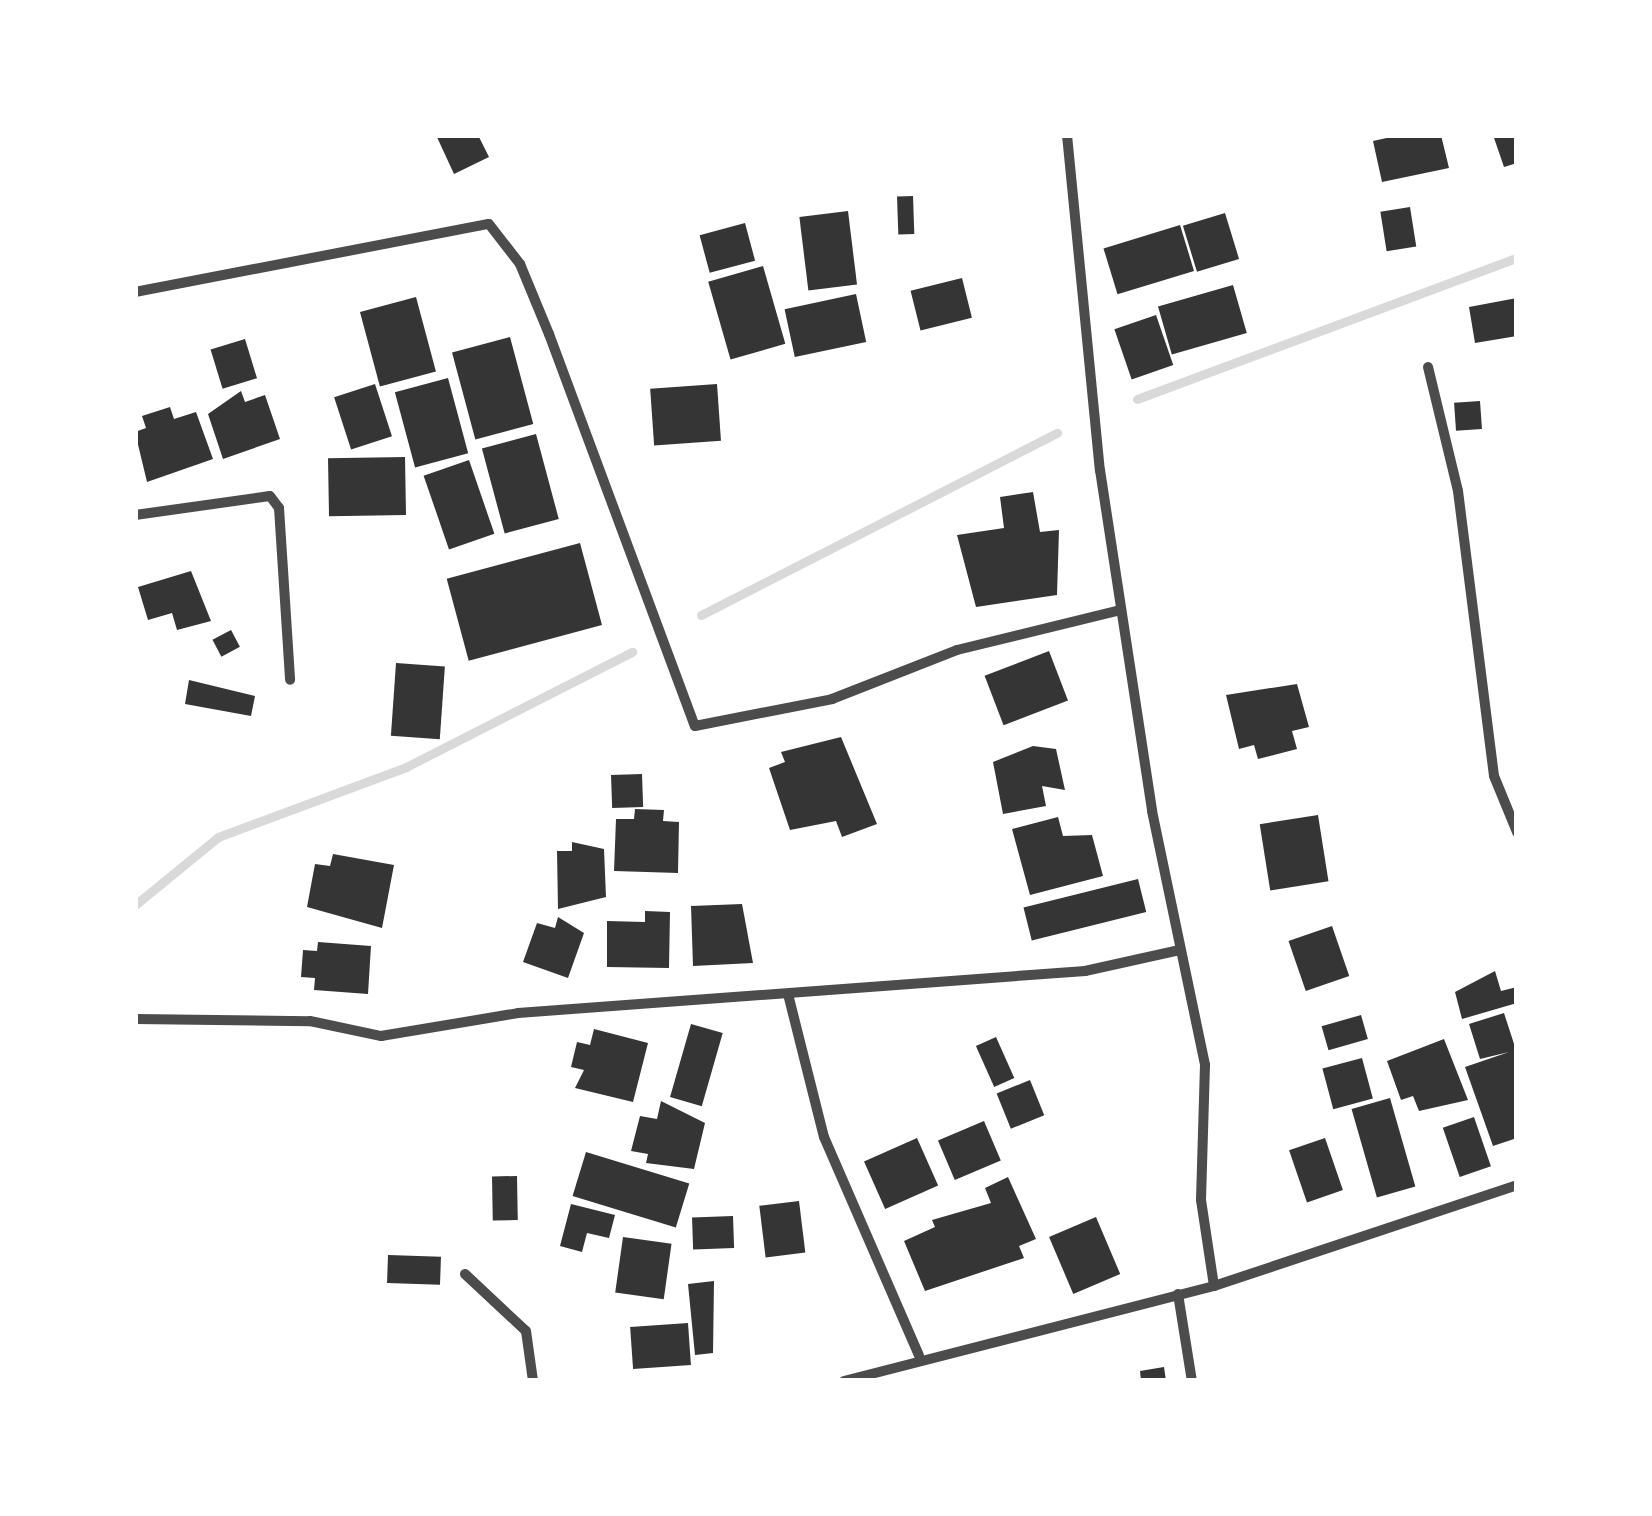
<!DOCTYPE html>
<style>
body{margin:0}
#map{position:relative;width:1652px;height:1516px;overflow:hidden;background:#fff;font-family:Arial,sans-serif}
div>[style]{position:absolute}
[style*='--x']{left:calc(var(--x)*1px);top:calc(var(--y)*1px);width:calc(var(--w)*1px);rotate:calc(var(--a)*1deg)}
.stream>*{height:9px;margin:-4.5px;padding:0 4.5px;transform-origin:4.5px;border-radius:4.5px;background:#d9d9d9}
.building>*{inset:0;background:#353535;transform-origin:0 0}
.minor>*{height:10px;margin:-5px;padding:0 5px;transform-origin:5px;border-radius:5px;background:#4c4c4c}
span{translate:-50% -50%;white-space:nowrap;text-align:center;line-height:1.15;-webkit-text-stroke:10px #fff;paint-order:stroke}
.frame{position:absolute;inset:0;border:138px solid #fff;pointer-events:none}
</style>
<div id="map">
<div class="stream">
<i style="--x:1137;--y:399;--w:405;--a:-20.4"></i>
<i style="--x:701;--y:615;--w:400;--a:-27.1"></i>
<i style="--x:135;--y:905;--w:107;--a:-39.3"></i>
<i style="--x:218;--y:837;--w:201;--a:-20.4"></i>
<i style="--x:406;--y:767;--w:254;--a:-27"></i>
</div>
<div class="building">
<i style="clip-path:polygon(436px 135px,478px 135px,489px 157px,454px 174px)"></i>
<i style="clip-path:polygon(1400px 135px,1441px 135px,1449px 168px,1382px 182px,1373px 141px)"></i>
<i style="clip-path:polygon(1493px 135px,1517px 135px,1517px 163px,1504px 167px)"></i>
<i style="left:913px;top:196px;width:38px;height:16px;rotate:88deg"></i>
<i style="left:1410px;top:207px;width:40px;height:30px;rotate:81deg"></i>
<i style="left:848px;top:211px;width:74px;height:49px;rotate:83deg"></i>
<i style="left:1225px;top:213px;width:48px;height:44px;rotate:73deg"></i>
<i style="left:745px;top:223px;width:39px;height:47px;rotate:75deg"></i>
<i style="left:1180px;top:225px;width:48px;height:80px;rotate:73deg"></i>
<i style="left:763px;top:266px;width:81px;height:57px;rotate:74deg"></i>
<i style="left:962px;top:278px;width:41px;height:53px;rotate:76deg"></i>
<i style="left:1233px;top:285px;width:50px;height:78px;rotate:74deg"></i>
<i style="left:856px;top:294px;width:49px;height:73px;rotate:78deg"></i>
<i style="left:416px;top:297px;width:77px;height:58px;rotate:75deg"></i>
<i style="clip-path:polygon(1517px 298px,1517px 336px,1475px 343px,1469px 307px)"></i>
<i style="left:1156px;top:315px;width:53px;height:44px;rotate:71deg"></i>
<i style="left:510px;top:337px;width:90px;height:60px;rotate:75deg"></i>
<i style="left:245px;top:339px;width:41px;height:36px;rotate:73deg"></i>
<i style="left:448px;top:378px;width:78px;height:55px;rotate:75deg"></i>
<i style="left:375px;top:384px;width:55px;height:43px;rotate:72deg"></i>
<i style="left:717px;top:384px;width:57px;height:67px;rotate:86deg"></i>
<i style="clip-path:polygon(241px 391px,245px 402px,265px 395px,280px 439px,223px 459px,208px 414px)"></i>
<i style="left:1480px;top:401px;width:28px;height:26px;rotate:86deg"></i>
<i style="clip-path:polygon(170px 407px,174px 419px,196px 412px,213px 459px,147px 482px,135px 432px,146px 428px,142px 416px)"></i>
<i style="left:536px;top:434px;width:88px;height:56px;rotate:75deg"></i>
<i style="left:405px;top:457px;width:58px;height:77px;rotate:89deg"></i>
<i style="left:469px;top:460px;width:78px;height:48px;rotate:71deg"></i>
<i style="clip-path:polygon(1033px 492px,1040px 532px,1059px 530px,1057px 595px,976px 607px,957px 535px,1004px 528px,1000px 497px)"></i>
<i style="left:580px;top:543px;width:85px;height:138px;rotate:75deg"></i>
<i style="clip-path:polygon(191px 571px,211px 621px,177px 630px,172px 613px,148px 620px,138px 587px)"></i>
<i style="left:231px;top:630px;width:19px;height:21px;rotate:62deg"></i>
<i style="left:1049px;top:651px;width:53px;height:69px;rotate:69deg"></i>
<i style="left:396px;top:663px;width:49px;height:73px;rotate:4deg"></i>
<i style="clip-path:polygon(189px 680px,255px 696px,251px 716px,185px 704px)"></i>
<i style="clip-path:polygon(1297px 684px,1309px 727px,1292px 731px,1297px 749px,1258px 759px,1254px 745px,1239px 749px,1226px 695px)"></i>
<i style="clip-path:polygon(841px 737px,877px 824px,842px 837px,836px 821px,790px 830px,769px 768px,785px 762px,781px 752px)"></i>
<i style="clip-path:polygon(1033px 746px,1056px 749px,1065px 790px,1042px 786px,1046px 806px,1003px 814px,993px 762px)"></i>
<i style="left:642px;top:774px;width:33px;height:31px;rotate:88deg"></i>
<i style="clip-path:polygon(635px 809px,664px 810px,663px 821px,679px 822px,678px 873px,614px 871px,616px 819px,634px 819px)"></i>
<i style="left:1318px;top:815px;width:67px;height:59px;rotate:81deg"></i>
<i style="clip-path:polygon(1058px 817px,1063px 836px,1092px 835px,1103px 876px,1030px 895px,1012px 829px)"></i>
<i style="clip-path:polygon(572px 842px,604px 849px,606px 897px,558px 909px,557px 851px,572px 851px)"></i>
<i style="clip-path:polygon(333px 854px,394px 865px,382px 928px,307px 907px,315px 864px,330px 866px)"></i>
<i style="left:1138px;top:879px;width:34px;height:118px;rotate:76deg"></i>
<i style="clip-path:polygon(742px 904px,753px 963px,693px 966px,691px 906px)"></i>
<i style="clip-path:polygon(645px 911px,670px 912px,669px 968px,607px 967px,607px 921px,645px 922px)"></i>
<i style="clip-path:polygon(558px 917px,584px 933px,568px 978px,523px 962px,537px 923px,555px 928px)"></i>
<i style="left:1332px;top:926px;width:53px;height:46px;rotate:71deg"></i>
<i style="clip-path:polygon(318px 942px,371px 946px,368px 994px,314px 990px,315px 978px,301px 977px,303px 950px,317px 951px)"></i>
<i style="clip-path:polygon(1495px 971px,1501px 991px,1517px 987px,1517px 1003px,1462px 1019px,1455px 992px)"></i>
<i style="clip-path:polygon(1504px 1013px,1517px 1053px,1517px 1138px,1493px 1146px,1465px 1067px,1509px 1052px,1480px 1059px,1469px 1024px)"></i>
<i style="left:1361px;top:1015px;width:25px;height:41px;rotate:74deg"></i>
<i style="left:691px;top:1024px;width:33px;height:76px;rotate:16deg"></i>
<i style="clip-path:polygon(594px 1029px,648px 1043px,633px 1102px,575px 1088px,584px 1070px,571px 1067px,577px 1042px,590px 1045px)"></i>
<i style="left:996px;top:1037px;width:45px;height:22px;rotate:66deg"></i>
<i style="clip-path:polygon(1444px 1039px,1468px 1100px,1419px 1111px,1413px 1096px,1401px 1100px,1387px 1061px)"></i>
<i style="left:1362px;top:1058px;width:42px;height:41px;rotate:75deg"></i>
<i style="left:1030px;top:1080px;width:38px;height:36px;rotate:68deg"></i>
<i style="left:1390px;top:1098px;width:92px;height:40px;rotate:74deg"></i>
<i style="clip-path:polygon(661px 1101px,705px 1123px,694px 1169px,646px 1163px,648px 1154px,631px 1151px,640px 1116px,657px 1119px)"></i>
<i style="left:1474px;top:1117px;width:52px;height:33px;rotate:71deg"></i>
<i style="left:984px;top:1121px;width:43px;height:50px;rotate:67deg"></i>
<i style="left:917px;top:1138px;width:52px;height:58px;rotate:66deg"></i>
<i style="left:1325px;top:1138px;width:55px;height:38px;rotate:71deg"></i>
<i style="left:586px;top:1152px;width:108px;height:46px;rotate:17deg"></i>
<i style="left:517px;top:1176px;width:44px;height:25px;rotate:89deg"></i>
<i style="clip-path:polygon(1008px 1177px,1036px 1239px,1019px 1246px,1024px 1258px,925px 1291px,904px 1241px,935px 1227px,932px 1220px,991px 1203px,985px 1188px)"></i>
<i style="left:799px;top:1201px;width:52px;height:40px;rotate:83deg"></i>
<i style="clip-path:polygon(571px 1204px,615px 1215px,609px 1238px,587px 1233px,582px 1252px,560px 1246px)"></i>
<i style="left:733px;top:1216px;width:32px;height:41px;rotate:88deg"></i>
<i style="left:1096px;top:1217px;width:62px;height:51px;rotate:67deg"></i>
<i style="left:623px;top:1237px;width:49px;height:56px;rotate:8deg"></i>
<i style="left:388px;top:1255px;width:53px;height:28px;rotate:2deg"></i>
<i style="clip-path:polygon(714px 1281px,713px 1353px,695px 1355px,688px 1284px)"></i>
<i style="left:688px;top:1323px;width:42px;height:58px;rotate:86deg"></i>
<i style="clip-path:polygon(1164px 1367px,1166px 1381px,1141px 1381px,1140px 1371px)"></i>
</div>
<div class="minor">
<i style="--x:1067;--y:135;--w:337;--a:84.4"></i>
<i style="--x:1100;--y:470;--w:345;--a:81.3"></i>
<i style="--x:1152;--y:811;--w:259;--a:78.2"></i>
<i style="--x:1205;--y:1065;--w:135;--a:91.7"></i>
<i style="--x:1201;--y:1200;--w:87;--a:81.4"></i>
<i style="--x:135;--y:292;--w:360;--a:-10.9"></i>
<i style="--x:489;--y:224;--w:51;--a:52.2"></i>
<i style="--x:520;--y:264;--w:76;--a:67.5"></i>
<i style="--x:549;--y:334;--w:418;--a:69.6"></i>
<i style="--x:695;--y:726;--w:140;--a:-11.1"></i>
<i style="--x:832;--y:699;--w:134;--a:-21.4"></i>
<i style="--x:957;--y:650;--w:169;--a:-13.7"></i>
<i style="--x:1428;--y:367;--w:128;--a:76.4"></i>
<i style="--x:1458;--y:491;--w:287;--a:82.8"></i>
<i style="--x:1494;--y:776;--w:61;--a:67.7"></i>
<i style="--x:135;--y:515;--w:136;--a:-8"></i>
<i style="--x:270;--y:496;--w:15;--a:53"></i>
<i style="--x:279;--y:508;--w:172;--a:86.3"></i>
<i style="--x:788;--y:994;--w:147;--a:75.9"></i>
<i style="--x:824;--y:1137;--w:238;--a:66.5"></i>
<i style="--x:135;--y:1019;--w:175;--a:0.7"></i>
<i style="--x:310;--y:1021;--w:73;--a:11.9"></i>
<i style="--x:381;--y:1036;--w:139;--a:-9.5"></i>
<i style="--x:518;--y:1013;--w:569;--a:-4.24"></i>
<i style="--x:1085;--y:971;--w:97;--a:-12.5"></i>
<i style="--x:465;--y:1274;--w:83;--a:43.1"></i>
<i style="--x:526;--y:1331;--w:50;--a:82"></i>
<i style="--x:1178;--y:1294;--w:88;--a:80.9"></i>
<i style="--x:844;--y:1381;--w:382;--a:-14.4"></i>
<i style="--x:1214;--y:1286;--w:319;--a:-18.4"></i>
</div>
<div class="frame"></div>
</div>
